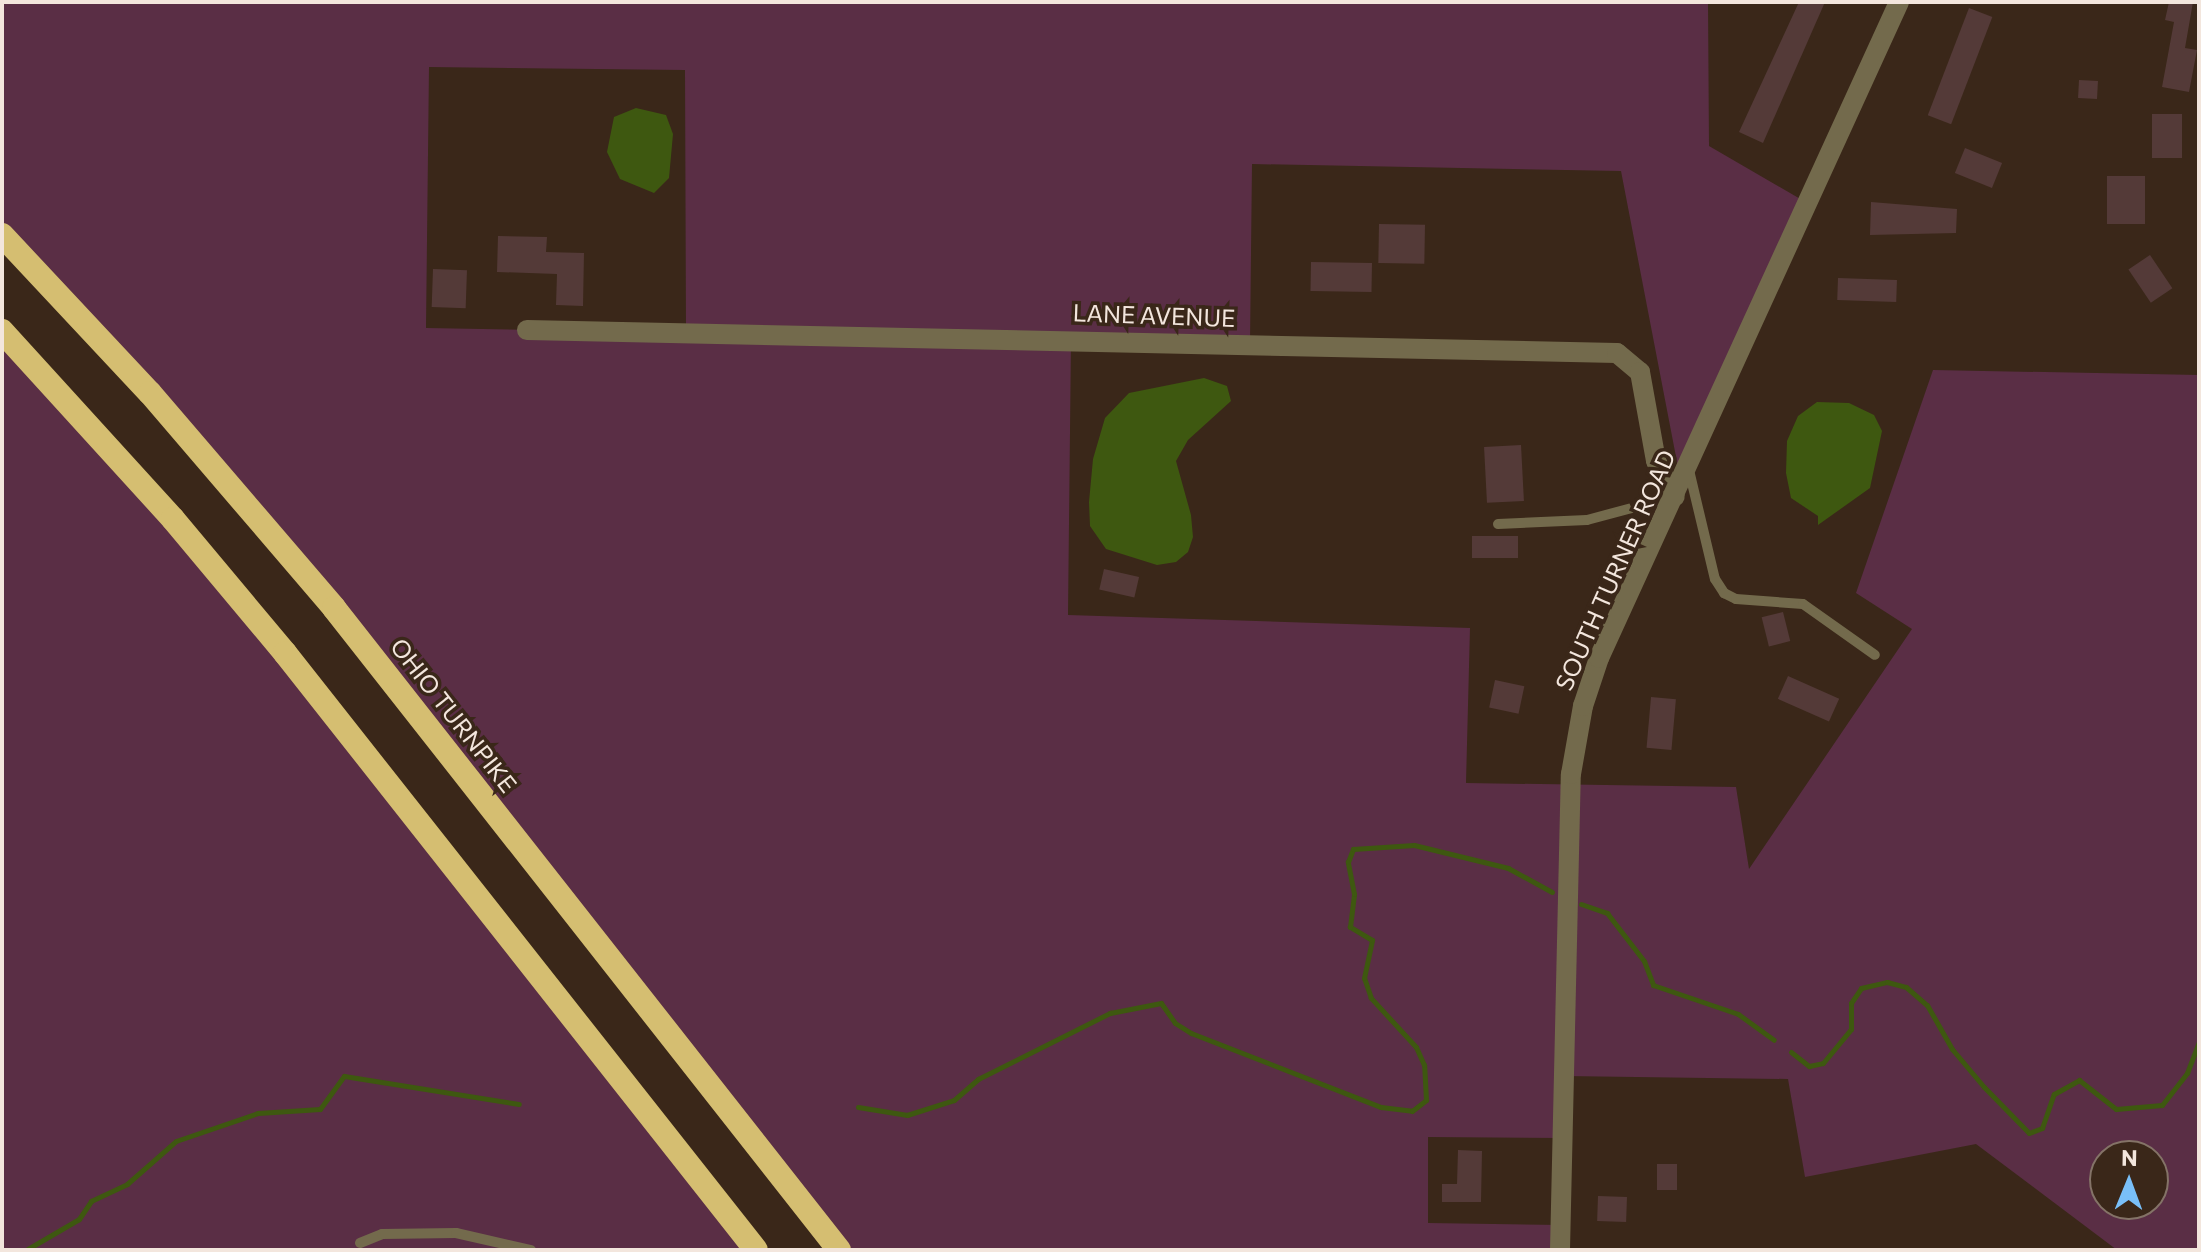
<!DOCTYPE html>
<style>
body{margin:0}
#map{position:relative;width:2201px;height:1252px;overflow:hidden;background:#3a2719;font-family:Commissioner,sans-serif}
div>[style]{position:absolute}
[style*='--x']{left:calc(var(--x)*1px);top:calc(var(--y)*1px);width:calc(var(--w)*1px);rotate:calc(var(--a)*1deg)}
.green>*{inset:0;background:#5a2e45}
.water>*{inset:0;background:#3e5810}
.stream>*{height:5px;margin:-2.5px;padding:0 2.5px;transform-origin:2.5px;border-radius:2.5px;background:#3e5810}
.building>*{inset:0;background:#543a38;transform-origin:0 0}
.service>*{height:10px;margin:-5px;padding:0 5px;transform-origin:5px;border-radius:5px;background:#736a4c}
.minor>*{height:20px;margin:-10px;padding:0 10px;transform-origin:10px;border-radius:10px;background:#736a4c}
.tertiary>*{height:20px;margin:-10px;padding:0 10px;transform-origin:10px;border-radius:10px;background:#736a4c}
.motorway>*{height:24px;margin:-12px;padding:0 12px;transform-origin:12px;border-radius:12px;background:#d5be71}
span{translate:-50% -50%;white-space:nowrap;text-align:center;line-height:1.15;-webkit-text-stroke:7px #3a2719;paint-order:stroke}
.street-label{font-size:24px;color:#f3e6dd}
.frame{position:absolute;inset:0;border:4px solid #f3e6dd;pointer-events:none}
.north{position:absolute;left:2089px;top:1140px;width:80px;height:80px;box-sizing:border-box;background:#3a2719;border:2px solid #847367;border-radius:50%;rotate:1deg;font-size:22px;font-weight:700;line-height:32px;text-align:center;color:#f3e6dd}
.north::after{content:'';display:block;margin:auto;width:28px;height:36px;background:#79bff8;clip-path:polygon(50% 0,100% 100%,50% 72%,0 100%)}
</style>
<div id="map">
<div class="green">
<i style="clip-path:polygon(evenodd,2px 2px,1708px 2px,1709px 146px,1809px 204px,1675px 496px,1677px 462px,1621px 171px,1252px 164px,1250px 344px,1071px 339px,1068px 615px,1470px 628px,1466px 783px,1736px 787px,1749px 869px,1912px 629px,1856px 593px,1933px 370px,2199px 375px,2199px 1250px,2117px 1250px,1976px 1144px,1805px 1177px,1788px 1079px,1564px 1076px,1562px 1138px,1428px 1137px,1428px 1223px,1561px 1225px,1560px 1250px,839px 1250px,525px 849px,2px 235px,2px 2px,429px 67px,685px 70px,686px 333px,426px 328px,429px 67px,2px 2px,2105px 1156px,2153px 1156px,2153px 1204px,2105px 1204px,2105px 1156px)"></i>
<i style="clip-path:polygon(2px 331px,46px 377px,756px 1250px,2px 1250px)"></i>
</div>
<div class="water">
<i style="clip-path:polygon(636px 108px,666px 115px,673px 134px,669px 178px,654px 193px,620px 179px,607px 152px,614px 117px)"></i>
<i style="clip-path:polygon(1204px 378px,1227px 386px,1231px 401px,1188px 440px,1176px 461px,1191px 515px,1193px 537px,1188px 552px,1176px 562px,1157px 565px,1106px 549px,1090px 526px,1089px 502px,1093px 459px,1105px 418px,1129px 393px)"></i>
<i style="clip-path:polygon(1817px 402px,1849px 403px,1874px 415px,1882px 431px,1870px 488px,1818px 525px,1818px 516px,1791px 498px,1786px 473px,1787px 441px,1798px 416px)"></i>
</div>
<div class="stream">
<i style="--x:1581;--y:904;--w:28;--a:19"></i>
<i style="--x:1607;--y:913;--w:61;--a:52.4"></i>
<i style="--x:1644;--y:961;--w:26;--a:69"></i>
<i style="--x:1653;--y:985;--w:90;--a:18.8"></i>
<i style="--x:1738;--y:1014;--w:44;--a:35.8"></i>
<i style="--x:1791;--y:1052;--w:23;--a:38"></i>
<i style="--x:1809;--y:1066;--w:14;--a:-12"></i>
<i style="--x:1823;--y:1063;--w:44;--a:-50.5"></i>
<i style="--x:1851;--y:1029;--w:26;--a:-90"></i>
<i style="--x:1851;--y:1003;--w:18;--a:-56"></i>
<i style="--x:1861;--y:988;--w:27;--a:-13"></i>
<i style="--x:1887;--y:982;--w:20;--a:15"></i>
<i style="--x:1906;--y:987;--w:28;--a:41"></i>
<i style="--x:1927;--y:1005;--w:51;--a:60.4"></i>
<i style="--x:1952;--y:1049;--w:50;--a:49.9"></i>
<i style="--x:1984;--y:1087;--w:64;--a:45.6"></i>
<i style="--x:2029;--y:1133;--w:14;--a:-21"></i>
<i style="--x:2042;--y:1128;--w:36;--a:-71"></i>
<i style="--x:2054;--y:1094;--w:29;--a:-29"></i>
<i style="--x:2079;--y:1080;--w:47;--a:38.1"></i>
<i style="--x:2116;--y:1109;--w:46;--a:-5"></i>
<i style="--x:2162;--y:1105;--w:41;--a:-52"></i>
<i style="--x:2187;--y:1073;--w:34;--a:-69"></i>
<i style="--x:858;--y:1107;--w:50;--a:9.3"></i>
<i style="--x:907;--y:1115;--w:49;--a:-17.7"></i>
<i style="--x:954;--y:1100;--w:32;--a:-41"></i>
<i style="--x:978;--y:1079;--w:148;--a:-26.6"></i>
<i style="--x:1110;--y:1013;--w:52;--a:-11.1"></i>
<i style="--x:1161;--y:1003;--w:24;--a:55"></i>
<i style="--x:1175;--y:1023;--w:19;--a:32"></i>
<i style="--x:1191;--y:1033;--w:204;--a:21.3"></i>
<i style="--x:1381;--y:1107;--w:31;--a:7"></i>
<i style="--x:1412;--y:1111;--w:18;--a:-38"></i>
<i style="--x:1426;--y:1100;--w:35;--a:-93"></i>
<i style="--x:1424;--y:1065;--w:20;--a:-114"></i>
<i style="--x:1416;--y:1047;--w:67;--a:-132.6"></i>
<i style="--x:1371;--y:998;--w:21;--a:-109"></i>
<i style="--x:1364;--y:978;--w:39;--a:-78"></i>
<i style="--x:1372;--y:940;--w:26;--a:-149"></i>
<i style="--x:1350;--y:927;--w:33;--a:-83"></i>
<i style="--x:1354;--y:894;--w:33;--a:-101"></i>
<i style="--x:1348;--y:862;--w:14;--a:-69"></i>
<i style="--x:1353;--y:849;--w:61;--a:-3.8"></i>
<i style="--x:1414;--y:845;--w:97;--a:13.7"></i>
<i style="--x:1508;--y:868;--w:50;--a:28.6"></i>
<i style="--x:26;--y:1250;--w:61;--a:-30.3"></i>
<i style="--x:79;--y:1219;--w:22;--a:-56"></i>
<i style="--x:91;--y:1201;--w:40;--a:-25"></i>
<i style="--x:127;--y:1184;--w:65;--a:-41.3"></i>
<i style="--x:176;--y:1141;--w:87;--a:-18.9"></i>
<i style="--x:258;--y:1113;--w:62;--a:-3.7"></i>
<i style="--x:320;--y:1109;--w:41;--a:-54"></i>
<i style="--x:344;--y:1076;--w:177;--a:9.1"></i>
</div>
<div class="building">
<i style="clip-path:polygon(1799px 2px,1825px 2px,1763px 143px,1739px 132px)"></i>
<i style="clip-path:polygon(2169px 2px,2193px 2px,2185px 48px,2197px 50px,2189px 92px,2162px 87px,2174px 22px,2165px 20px)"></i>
<i style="left:1969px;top:8px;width:25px;height:115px;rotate:21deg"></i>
<i style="left:2079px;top:80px;width:19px;height:18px;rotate:3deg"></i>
<i style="left:2152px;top:114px;width:30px;height:44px"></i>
<i style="left:1965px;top:148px;width:40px;height:27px;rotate:22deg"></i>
<i style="left:2107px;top:176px;width:38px;height:48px"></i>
<i style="clip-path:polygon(1871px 202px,1957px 209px,1956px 233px,1870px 235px)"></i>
<i style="left:1379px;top:224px;width:46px;height:39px;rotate:1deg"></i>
<i style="clip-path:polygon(498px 236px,547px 237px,546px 252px,584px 253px,583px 306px,556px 305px,557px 274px,497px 272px)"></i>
<i style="left:2150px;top:255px;width:40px;height:26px;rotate:56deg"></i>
<i style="left:1311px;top:262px;width:61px;height:29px;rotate:1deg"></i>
<i style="left:433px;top:269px;width:34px;height:38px;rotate:2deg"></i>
<i style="left:1838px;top:278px;width:59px;height:22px;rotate:2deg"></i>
<i style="left:1521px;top:445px;width:56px;height:37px;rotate:87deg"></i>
<i style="left:1472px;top:536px;width:46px;height:22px"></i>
<i style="left:1104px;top:569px;width:36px;height:21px;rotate:13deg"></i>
<i style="left:1783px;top:612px;width:30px;height:22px;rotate:76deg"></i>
<i style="left:1788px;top:676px;width:56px;height:25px;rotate:24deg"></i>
<i style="left:1495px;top:680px;width:30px;height:28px;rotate:12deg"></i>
<i style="left:1651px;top:697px;width:25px;height:51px;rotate:5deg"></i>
<i style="clip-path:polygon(1458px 1150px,1482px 1151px,1481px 1202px,1442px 1202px,1442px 1184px,1457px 1184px)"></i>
<i style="left:1657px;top:1164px;width:20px;height:26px"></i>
<i style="left:1598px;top:1196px;width:29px;height:25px;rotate:2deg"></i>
</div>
<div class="service">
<i style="--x:1688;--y:466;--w:116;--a:76.6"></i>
<i style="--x:1715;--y:579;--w:17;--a:57"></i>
<i style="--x:1724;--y:593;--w:13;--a:27"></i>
<i style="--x:1736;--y:599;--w:67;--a:4.3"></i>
<i style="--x:1803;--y:604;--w:88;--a:35.3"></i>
<i style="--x:1498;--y:524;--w:89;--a:-2.6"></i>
<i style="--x:1587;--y:520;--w:89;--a:-15"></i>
<i style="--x:360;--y:1243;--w:24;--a:-22"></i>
<i style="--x:382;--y:1234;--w:74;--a:-0.8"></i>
<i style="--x:456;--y:1233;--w:77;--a:12.8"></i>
</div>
<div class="minor">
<i style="--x:527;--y:330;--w:1090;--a:1.21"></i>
<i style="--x:1617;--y:353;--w:30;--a:40"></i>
<i style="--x:1640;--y:372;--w:90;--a:79.8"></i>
<i style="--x:1656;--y:461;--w:40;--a:62"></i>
</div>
<div class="tertiary">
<i style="--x:1560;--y:1250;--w:476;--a:-88.7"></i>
<i style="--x:1571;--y:774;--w:69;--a:-80"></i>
<i style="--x:1583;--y:706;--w:51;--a:-71.6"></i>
<i style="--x:1599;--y:658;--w:721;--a:-65.42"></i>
</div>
<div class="motorway">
<i style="--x:2;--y:235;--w:216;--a:46.9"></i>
<i style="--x:150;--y:393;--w:283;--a:49.4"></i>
<i style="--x:334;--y:608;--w:817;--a:51.81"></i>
<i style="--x:2;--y:331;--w:254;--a:47.7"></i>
<i style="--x:173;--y:519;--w:175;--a:50.1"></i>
<i style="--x:285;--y:653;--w:760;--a:51.73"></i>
</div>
<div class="street-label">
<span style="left:1154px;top:315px;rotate:2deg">LANE AVENUE</span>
<span style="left:1615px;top:570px;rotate:-66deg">SOUTH TURNER ROAD</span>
<span style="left:454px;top:715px;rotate:52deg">OHIO TURNPIKE</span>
</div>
<div class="frame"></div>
<div class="north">N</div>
</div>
